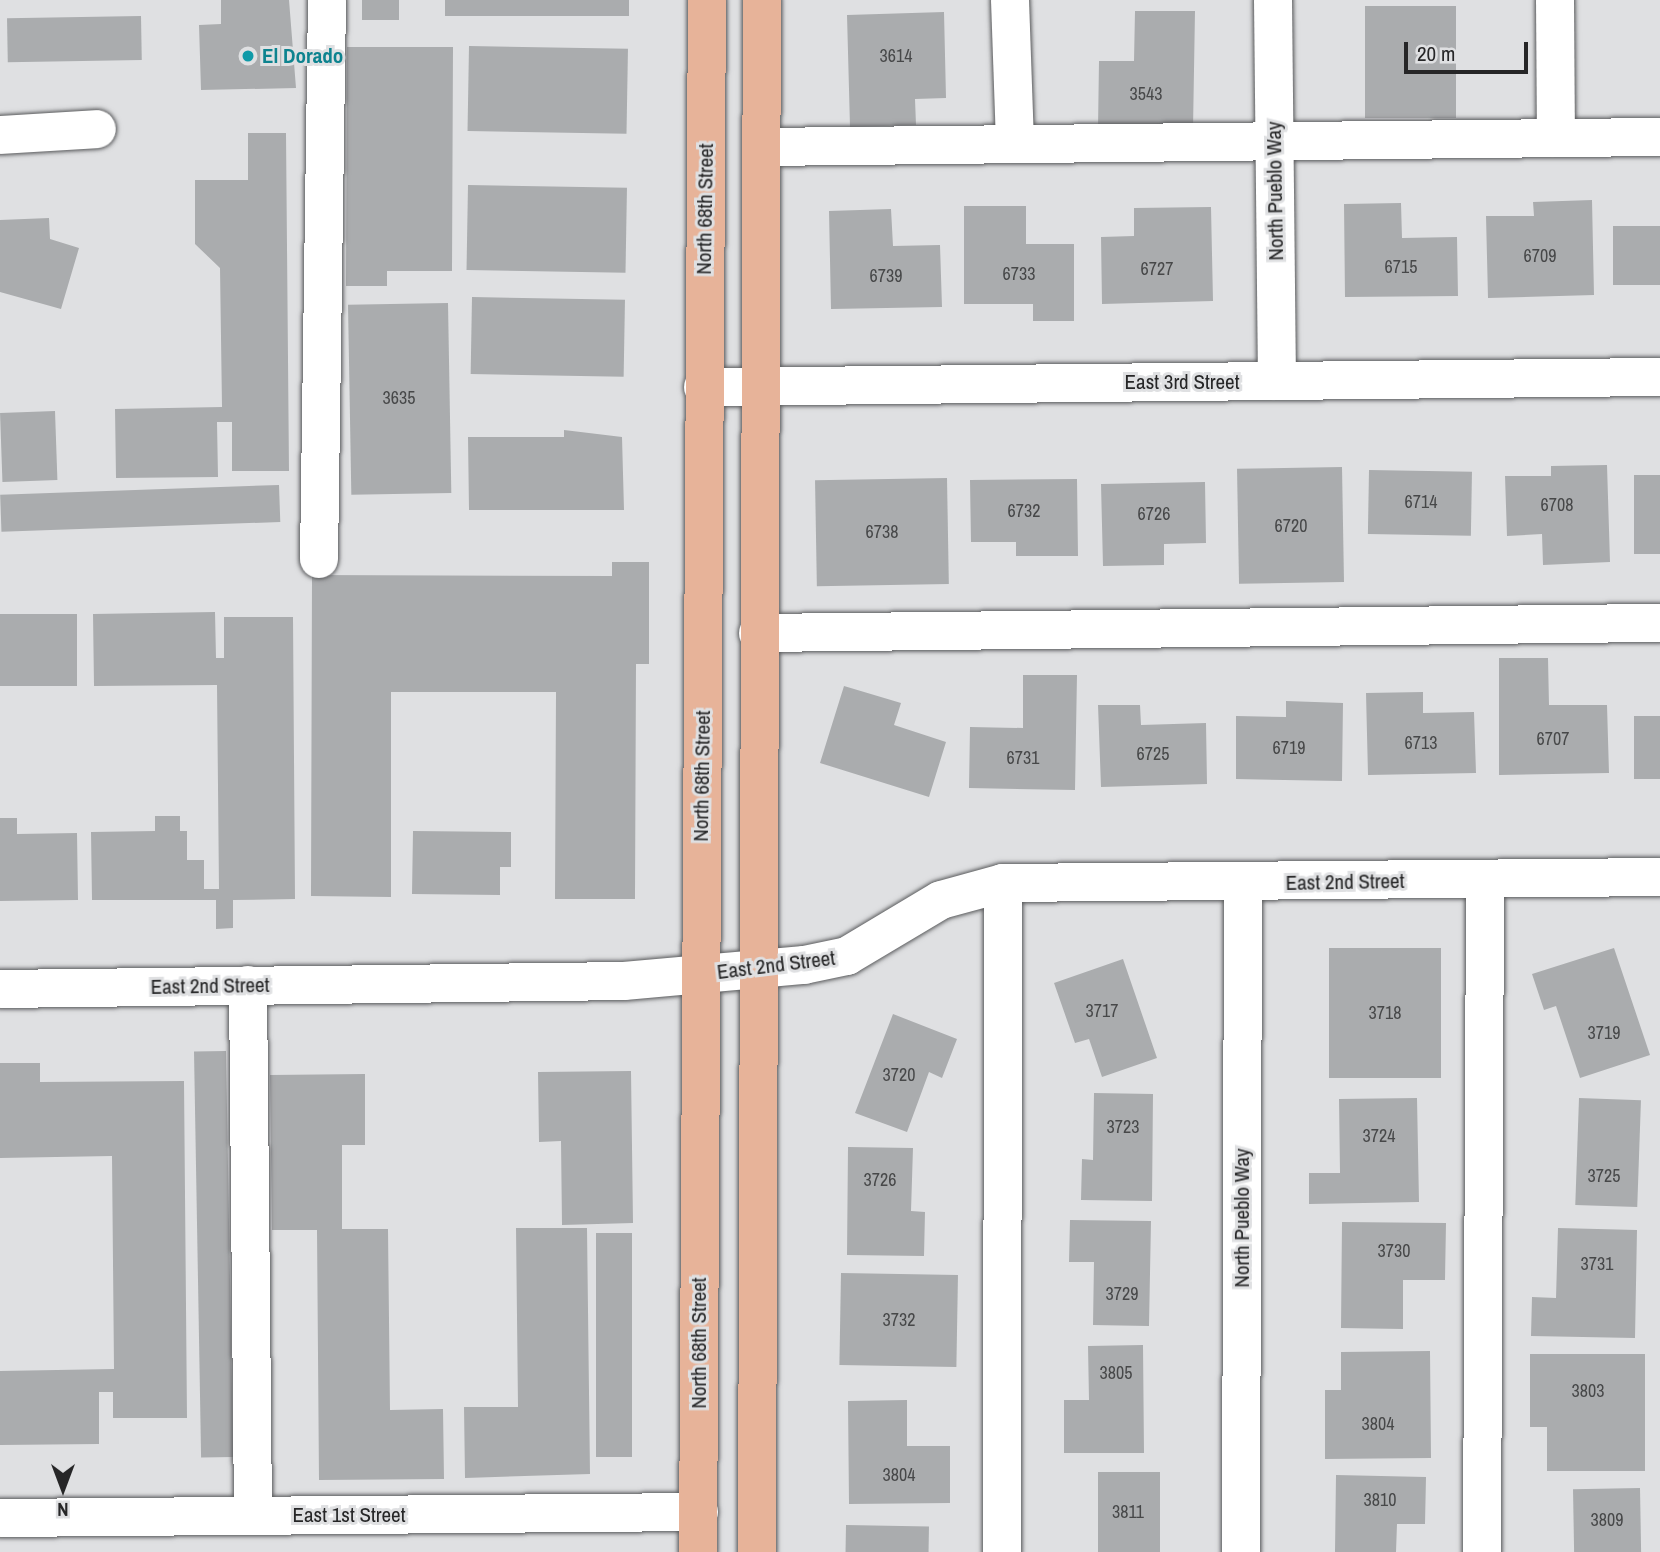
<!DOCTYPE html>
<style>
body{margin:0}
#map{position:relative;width:1660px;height:1552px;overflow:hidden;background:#dfe0e2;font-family:"Archivo Narrow",sans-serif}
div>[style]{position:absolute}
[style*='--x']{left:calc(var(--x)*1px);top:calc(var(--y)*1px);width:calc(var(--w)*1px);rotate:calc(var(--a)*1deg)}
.building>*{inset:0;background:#aaacae;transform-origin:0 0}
.roads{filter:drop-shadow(0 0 2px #5a5b5d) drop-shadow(0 0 2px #5a5b5d)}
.minor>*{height:38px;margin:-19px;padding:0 19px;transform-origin:19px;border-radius:19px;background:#fff}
.major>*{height:38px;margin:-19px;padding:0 19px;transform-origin:19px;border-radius:19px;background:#e7b399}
.dots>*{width:19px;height:19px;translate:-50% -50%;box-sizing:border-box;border:4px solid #dfe0e2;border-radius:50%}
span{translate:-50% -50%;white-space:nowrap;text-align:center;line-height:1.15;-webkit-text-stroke:6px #dfe0e2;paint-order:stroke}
.number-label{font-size:18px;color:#474849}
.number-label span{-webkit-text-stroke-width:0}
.culture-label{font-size:21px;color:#0d838f;font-weight:700}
.left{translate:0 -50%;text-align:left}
.street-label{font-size:21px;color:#262627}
.north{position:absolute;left:28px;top:1454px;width:70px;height:70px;-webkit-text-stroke:5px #dfe0e2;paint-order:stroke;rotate:180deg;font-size:19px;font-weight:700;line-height:28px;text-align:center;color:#262627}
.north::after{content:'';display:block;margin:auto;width:24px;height:32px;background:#262627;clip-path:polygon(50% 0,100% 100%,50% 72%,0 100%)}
.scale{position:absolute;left:1404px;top:42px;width:124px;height:32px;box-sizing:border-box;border:4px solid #262627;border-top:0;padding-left:9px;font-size:21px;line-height:24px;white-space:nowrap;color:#262627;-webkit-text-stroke:5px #dfe0e2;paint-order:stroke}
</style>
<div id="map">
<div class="building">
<i style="clip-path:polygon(221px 0,289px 0,296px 88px,201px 90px,199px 25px,221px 24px)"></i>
<i style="left:362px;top:0;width:37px;height:20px"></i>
<i style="left:445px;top:0;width:184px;height:16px"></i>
<i style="left:1365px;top:6px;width:91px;height:112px"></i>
<i style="clip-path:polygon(1135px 11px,1195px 11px,1193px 129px,1098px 128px,1099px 61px,1134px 61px)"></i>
<i style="clip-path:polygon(944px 12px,946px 98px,915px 99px,916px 125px,850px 127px,847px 15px)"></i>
<i style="left:141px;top:16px;width:44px;height:134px;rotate:89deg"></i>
<i style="left:469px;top:46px;width:159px;height:85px;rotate:1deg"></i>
<i style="clip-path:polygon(347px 47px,453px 47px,452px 271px,387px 271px,387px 286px,346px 286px)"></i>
<i style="clip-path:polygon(248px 133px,286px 133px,289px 471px,232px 471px,232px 422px,217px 422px,218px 477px,116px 478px,115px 409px,222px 407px,220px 268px,195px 244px,195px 180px,248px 180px)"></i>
<i style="left:468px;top:185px;width:159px;height:85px;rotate:1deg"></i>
<i style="clip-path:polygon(1592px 200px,1594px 295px,1488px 298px,1486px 216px,1534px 216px,1533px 202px)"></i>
<i style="clip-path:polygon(1401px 203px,1402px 238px,1457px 237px,1458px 296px,1345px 297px,1344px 204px)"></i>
<i style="clip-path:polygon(964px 206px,1026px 206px,1026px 244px,1074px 244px,1074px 321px,1033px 321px,1033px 304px,964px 304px)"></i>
<i style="clip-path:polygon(1211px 207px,1213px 301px,1102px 304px,1101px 237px,1134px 236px,1134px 208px)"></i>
<i style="clip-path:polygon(891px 209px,893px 246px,940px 245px,942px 307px,831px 309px,829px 211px)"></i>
<i style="clip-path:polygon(49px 218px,50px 239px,79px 248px,61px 309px,0 292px,0 220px)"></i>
<i style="left:1660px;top:226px;width:59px;height:47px;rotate:90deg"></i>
<i style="left:472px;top:297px;width:153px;height:77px;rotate:1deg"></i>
<i style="left:448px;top:303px;width:190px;height:100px;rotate:89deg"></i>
<i style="left:55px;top:411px;width:69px;height:55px;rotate:88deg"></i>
<i style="clip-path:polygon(564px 430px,622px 437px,624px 510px,469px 510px,468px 437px,564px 437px)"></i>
<i style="clip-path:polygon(1607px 465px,1610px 562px,1543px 565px,1542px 534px,1507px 536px,1505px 476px,1551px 476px,1551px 466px)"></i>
<i style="left:1342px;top:467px;width:115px;height:105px;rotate:89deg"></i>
<i style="left:1369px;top:470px;width:103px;height:64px;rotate:1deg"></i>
<i style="left:1660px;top:475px;width:79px;height:26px;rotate:90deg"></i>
<i style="left:947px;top:478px;width:106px;height:132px;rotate:89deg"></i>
<i style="clip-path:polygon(1077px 479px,1078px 556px,1016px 556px,1016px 542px,971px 542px,970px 480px)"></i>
<i style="clip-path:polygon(1205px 482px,1206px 543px,1164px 544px,1164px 565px,1103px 566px,1101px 484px)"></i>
<i style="left:279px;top:485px;width:37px;height:279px;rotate:88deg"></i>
<i style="clip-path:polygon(612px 562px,649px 562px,649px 664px,636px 664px,635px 899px,555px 899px,556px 692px,391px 692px,391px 897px,311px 896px,312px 575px,612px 576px)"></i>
<i style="clip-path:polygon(215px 612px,216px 658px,224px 658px,224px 617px,293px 617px,295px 899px,233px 900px,233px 928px,216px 929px,216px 900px,92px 900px,91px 832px,155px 831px,155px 816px,180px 816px,180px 831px,187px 831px,187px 860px,204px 860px,204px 889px,219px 889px,217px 685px,94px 686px,93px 614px)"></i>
<i style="left:77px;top:614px;width:72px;height:77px;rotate:90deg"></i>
<i style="clip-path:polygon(1499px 658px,1548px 658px,1549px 705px,1607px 705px,1609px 773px,1499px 775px)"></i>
<i style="clip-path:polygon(1023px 675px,1077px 675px,1075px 790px,969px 788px,970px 727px,1023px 728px)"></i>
<i style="clip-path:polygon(844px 686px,901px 703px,894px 725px,946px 742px,929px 797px,820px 763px)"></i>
<i style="clip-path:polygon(1423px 692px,1423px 713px,1474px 712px,1476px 773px,1368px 775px,1366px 693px)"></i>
<i style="clip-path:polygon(1286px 701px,1343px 703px,1342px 781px,1236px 779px,1236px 716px,1286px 717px)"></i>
<i style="clip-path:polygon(1098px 705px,1140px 705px,1141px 725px,1206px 723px,1207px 784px,1101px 787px)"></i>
<i style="left:1634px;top:716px;width:26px;height:63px"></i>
<i style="clip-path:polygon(0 818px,17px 818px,17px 834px,77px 833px,78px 900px,0 901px)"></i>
<i style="clip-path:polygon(413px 831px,511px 832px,511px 867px,500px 867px,500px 895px,412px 894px)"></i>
<i style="left:1329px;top:948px;width:112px;height:130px"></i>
<i style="clip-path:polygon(1614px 948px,1650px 1055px,1580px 1078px,1556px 1006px,1544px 1010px,1532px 974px)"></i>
<i style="clip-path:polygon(1123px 959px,1157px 1058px,1102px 1077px,1089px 1039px,1075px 1043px,1054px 983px)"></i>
<i style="clip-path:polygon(893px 1014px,957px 1039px,942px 1078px,929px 1072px,907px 1132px,855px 1113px)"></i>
<i style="left:226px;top:1051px;width:406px;height:32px;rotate:89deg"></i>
<i style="clip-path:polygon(0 1063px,40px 1063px,40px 1082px,184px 1081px,187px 1418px,113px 1418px,113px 1392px,99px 1392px,99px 1444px,0 1445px,0 1371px,114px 1369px,112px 1156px,0 1158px)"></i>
<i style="clip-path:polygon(631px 1071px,633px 1223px,562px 1225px,561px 1141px,539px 1142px,538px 1072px)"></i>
<i style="clip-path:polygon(365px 1074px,365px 1145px,342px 1145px,342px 1229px,388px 1229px,390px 1410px,443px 1409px,444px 1479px,319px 1480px,317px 1230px,272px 1230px,270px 1075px)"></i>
<i style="clip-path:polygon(1094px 1093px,1153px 1094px,1152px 1201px,1081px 1200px,1082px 1159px,1093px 1160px)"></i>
<i style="clip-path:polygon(1417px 1098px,1419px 1202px,1309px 1204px,1309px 1173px,1340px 1173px,1339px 1099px)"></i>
<i style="left:1579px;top:1098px;width:62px;height:107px;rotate:2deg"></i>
<i style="clip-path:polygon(848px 1147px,913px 1148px,911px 1211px,925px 1212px,924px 1256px,847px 1255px)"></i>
<i style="clip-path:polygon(1070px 1220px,1151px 1221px,1149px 1326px,1093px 1325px,1094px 1262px,1069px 1262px)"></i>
<i style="clip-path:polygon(1342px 1222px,1446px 1223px,1445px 1280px,1403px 1280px,1403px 1329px,1341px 1328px)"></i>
<i style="clip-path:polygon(516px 1228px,587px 1228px,590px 1474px,465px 1478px,464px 1407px,518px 1407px)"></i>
<i style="clip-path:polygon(1558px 1228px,1637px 1230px,1635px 1338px,1531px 1336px,1532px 1297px,1556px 1298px)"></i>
<i style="left:596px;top:1233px;width:36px;height:224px"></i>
<i style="left:841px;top:1273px;width:117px;height:92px;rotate:1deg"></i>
<i style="clip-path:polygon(1143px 1345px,1144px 1453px,1064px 1453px,1064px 1400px,1089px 1400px,1088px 1346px)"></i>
<i style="clip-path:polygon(1430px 1351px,1431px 1458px,1325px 1459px,1325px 1390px,1341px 1390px,1341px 1352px)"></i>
<i style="clip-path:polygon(1530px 1354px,1645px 1354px,1645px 1471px,1547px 1471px,1547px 1427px,1530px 1427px)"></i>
<i style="clip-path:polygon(907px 1400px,907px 1446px,950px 1446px,950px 1503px,849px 1504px,848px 1401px)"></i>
<i style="left:1098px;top:1472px;width:62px;height:80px"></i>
<i style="clip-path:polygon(1336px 1475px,1426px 1477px,1425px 1524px,1397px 1524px,1396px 1552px,1335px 1552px)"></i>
<i style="left:1640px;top:1488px;width:64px;height:67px;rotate:89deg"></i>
<i style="left:846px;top:1525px;width:83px;height:27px;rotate:1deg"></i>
</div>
<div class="roads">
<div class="minor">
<i style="--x:1010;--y:0;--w:144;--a:88"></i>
<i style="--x:1273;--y:0;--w:381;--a:89.4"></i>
<i style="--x:1555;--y:0;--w:138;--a:89.6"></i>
<i style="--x:0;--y:135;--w:97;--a:-3.5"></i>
<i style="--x:761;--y:147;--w:899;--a:-0.64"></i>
<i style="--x:703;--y:387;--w:957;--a:-0.6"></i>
<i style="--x:319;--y:559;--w:559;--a:-89.18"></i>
<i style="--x:758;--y:633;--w:902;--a:-0.64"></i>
<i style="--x:248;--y:985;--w:531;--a:89.46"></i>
<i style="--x:0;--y:989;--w:624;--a:-0.73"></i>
<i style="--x:624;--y:981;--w:181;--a:-5.1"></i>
<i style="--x:804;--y:965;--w:44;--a:-11.8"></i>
<i style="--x:847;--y:956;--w:109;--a:-30.8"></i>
<i style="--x:941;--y:900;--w:64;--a:-15.3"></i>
<i style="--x:1003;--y:883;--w:657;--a:-0.52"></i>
<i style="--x:0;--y:1518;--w:699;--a:-0.49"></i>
<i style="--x:1002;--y:1552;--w:669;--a:-89.91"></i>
<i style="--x:1241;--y:1552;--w:669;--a:-89.83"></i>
<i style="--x:1482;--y:1552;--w:673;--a:-89.74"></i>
</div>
<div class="major">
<i style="--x:698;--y:1552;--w:1552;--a:-89.67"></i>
<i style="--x:757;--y:1552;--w:1552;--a:-89.82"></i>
</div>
</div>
<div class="dots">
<i style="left:248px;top:56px;background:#0f9aa8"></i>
</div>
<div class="number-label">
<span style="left:896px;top:56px">3614</span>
<span style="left:1146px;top:94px">3543</span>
<span style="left:1540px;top:256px">6709</span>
<span style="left:1401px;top:267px">6715</span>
<span style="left:1157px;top:269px">6727</span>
<span style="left:1019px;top:274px">6733</span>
<span style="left:886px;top:276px">6739</span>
<span style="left:399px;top:398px">3635</span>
<span style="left:1421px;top:502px">6714</span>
<span style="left:1557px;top:505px">6708</span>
<span style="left:1024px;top:511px">6732</span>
<span style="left:1154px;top:514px">6726</span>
<span style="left:1291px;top:526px">6720</span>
<span style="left:882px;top:532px">6738</span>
<span style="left:1553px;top:739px">6707</span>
<span style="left:1421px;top:743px">6713</span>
<span style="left:1289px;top:748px">6719</span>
<span style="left:1153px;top:754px">6725</span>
<span style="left:1023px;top:758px">6731</span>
<span style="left:1102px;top:1011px">3717</span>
<span style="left:1385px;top:1013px">3718</span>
<span style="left:1604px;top:1033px">3719</span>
<span style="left:899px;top:1075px">3720</span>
<span style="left:1123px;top:1127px">3723</span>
<span style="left:1379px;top:1136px">3724</span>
<span style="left:1604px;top:1176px">3725</span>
<span style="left:880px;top:1180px">3726</span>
<span style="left:1394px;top:1251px">3730</span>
<span style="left:1597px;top:1264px">3731</span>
<span style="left:1122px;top:1294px">3729</span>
<span style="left:899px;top:1320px">3732</span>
<span style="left:1116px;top:1373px">3805</span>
<span style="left:1588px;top:1391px">3803</span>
<span style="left:1378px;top:1424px">3804</span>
<span style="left:899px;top:1475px">3804</span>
<span style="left:1380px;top:1500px">3810</span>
<span style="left:1128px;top:1512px">3811</span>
<span style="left:1607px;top:1520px">3809</span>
</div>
<div class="culture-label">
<span class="left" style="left:262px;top:56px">El Dorado</span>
</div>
<div class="street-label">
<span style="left:1275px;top:191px;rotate:-91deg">North Pueblo Way</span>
<span style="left:705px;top:209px;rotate:-89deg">North 68th Street</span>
<span style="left:1182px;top:382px">East 3rd Street</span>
<span style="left:702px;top:776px;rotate:-89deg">North 68th Street</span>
<span style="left:1345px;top:882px;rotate:-1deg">East 2nd Street</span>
<span style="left:776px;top:965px;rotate:-7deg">East 2nd Street</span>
<span style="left:210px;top:986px;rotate:-1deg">East 2nd Street</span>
<span style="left:1242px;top:1218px;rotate:-90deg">North Pueblo Way</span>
<span style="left:699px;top:1343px;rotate:-90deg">North 68th Street</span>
<span style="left:349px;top:1515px">East 1st Street</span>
</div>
<div class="north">N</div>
<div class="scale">20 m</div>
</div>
